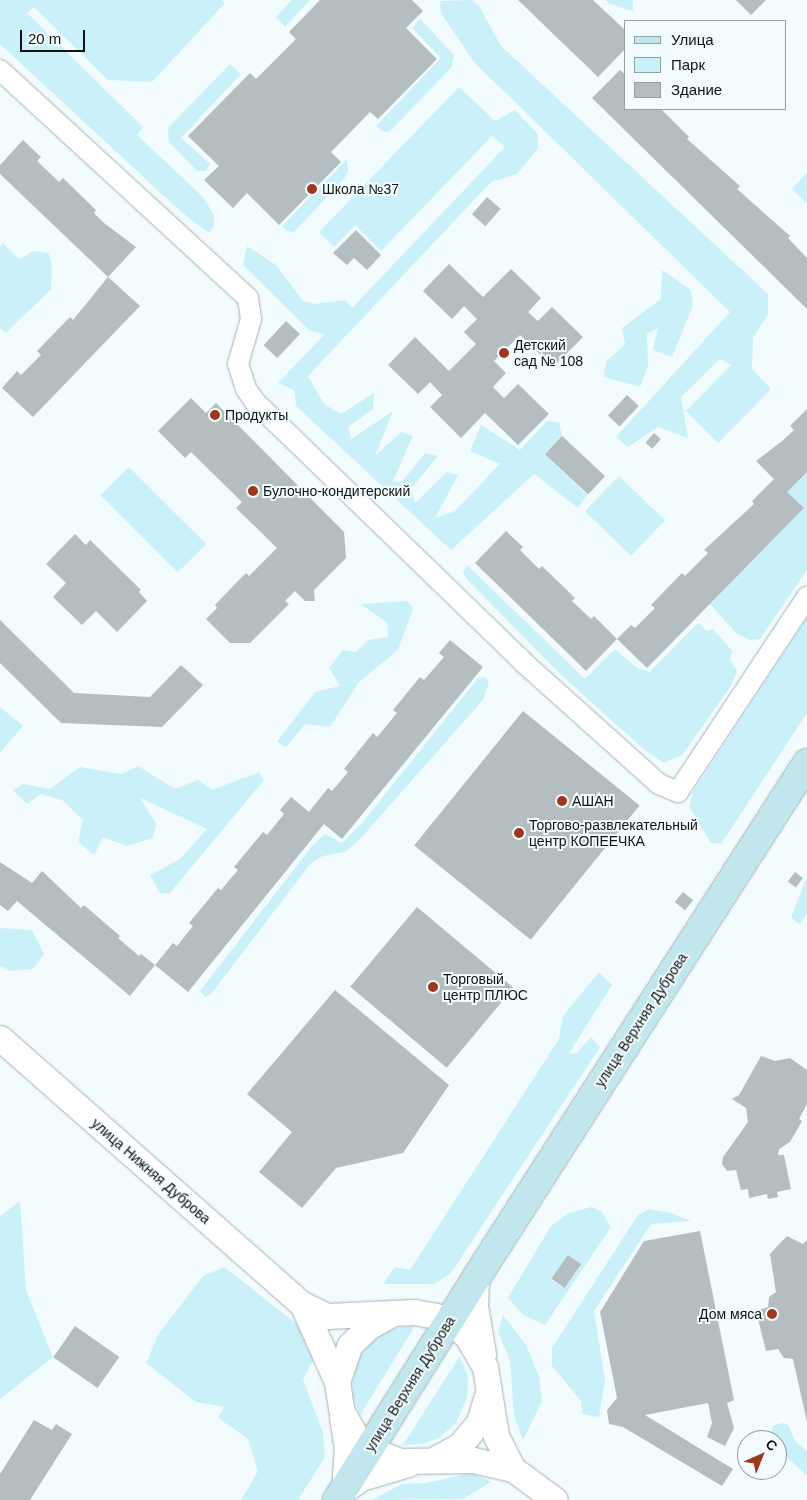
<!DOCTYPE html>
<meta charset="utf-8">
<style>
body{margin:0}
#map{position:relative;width:807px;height:1500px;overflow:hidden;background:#f2fcfe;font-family:Helvetica,sans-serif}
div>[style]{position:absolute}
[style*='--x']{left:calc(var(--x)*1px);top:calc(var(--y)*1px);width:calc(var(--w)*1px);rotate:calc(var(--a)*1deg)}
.green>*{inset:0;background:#caf0fa;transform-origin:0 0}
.building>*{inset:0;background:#b4bdc0;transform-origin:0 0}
.roads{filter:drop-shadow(0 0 1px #a7b1b3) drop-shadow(0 0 1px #a7b1b3)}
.minor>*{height:20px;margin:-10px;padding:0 10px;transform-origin:10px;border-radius:10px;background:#fff}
.tertiary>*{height:25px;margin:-12.5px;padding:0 12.5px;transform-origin:12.5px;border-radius:12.5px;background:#fff}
.secondary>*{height:28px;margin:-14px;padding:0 14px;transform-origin:14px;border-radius:14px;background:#c1e6ed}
.dots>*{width:14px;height:14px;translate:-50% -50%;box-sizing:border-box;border:2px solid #f2fcfe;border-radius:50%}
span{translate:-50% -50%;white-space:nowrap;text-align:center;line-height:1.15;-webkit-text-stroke:4px #f2fcfe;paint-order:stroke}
.poi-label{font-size:14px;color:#101314}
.left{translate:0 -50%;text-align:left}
.right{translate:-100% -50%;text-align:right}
.street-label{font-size:14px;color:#101314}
.legend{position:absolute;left:624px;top:20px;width:162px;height:90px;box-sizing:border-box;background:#f2fcfe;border:1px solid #989fa0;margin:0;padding:6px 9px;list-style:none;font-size:15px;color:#101314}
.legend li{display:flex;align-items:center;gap:10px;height:25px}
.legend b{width:25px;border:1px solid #989fa0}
.north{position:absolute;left:737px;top:1430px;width:50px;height:50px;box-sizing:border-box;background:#f2fcfe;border:1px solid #989fa0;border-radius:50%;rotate:44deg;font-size:14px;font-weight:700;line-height:20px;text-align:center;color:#101314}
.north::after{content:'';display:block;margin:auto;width:18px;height:22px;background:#a0371d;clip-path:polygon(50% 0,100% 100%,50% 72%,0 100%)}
.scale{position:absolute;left:20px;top:30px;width:65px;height:22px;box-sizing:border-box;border:2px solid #101314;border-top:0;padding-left:6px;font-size:15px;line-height:18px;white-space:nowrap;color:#101314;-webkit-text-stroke:4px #f2fcfe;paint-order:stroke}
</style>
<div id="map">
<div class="green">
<i style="clip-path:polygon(0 0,221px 0,225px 3px,152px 82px,108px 80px,34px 7px,27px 13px,143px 127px,137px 135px,204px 198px,214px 216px,214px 226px,209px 233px,180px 211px,0 44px)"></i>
<i style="clip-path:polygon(292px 0,310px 0,285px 27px,276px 17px)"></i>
<i style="clip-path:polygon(472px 0,479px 6px,501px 46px,768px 294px,768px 314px,753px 338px,752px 369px,771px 389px,718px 443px,686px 411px,731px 365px,720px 359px,681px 397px,688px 438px,658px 427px,628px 447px,616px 437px,730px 312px,474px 62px,441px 13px,440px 1px)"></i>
<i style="clip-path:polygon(606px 0,633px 0,633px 11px,610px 4px)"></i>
<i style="clip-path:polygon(420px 19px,454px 55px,451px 68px,389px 132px,382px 131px,376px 126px,441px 58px,412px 28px)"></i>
<i style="clip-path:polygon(230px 64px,241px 74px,181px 138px,210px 164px,206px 171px,197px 171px,169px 142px,168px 128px)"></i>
<i style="clip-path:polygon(459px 87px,495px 121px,515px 110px,538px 134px,538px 148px,517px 174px,491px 182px,308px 376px,324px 404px,341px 414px,374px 393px,373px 409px,348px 427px,351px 439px,393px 411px,375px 456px,401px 432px,413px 436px,393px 481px,401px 483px,425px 453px,438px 456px,411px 489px,415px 503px,447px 472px,458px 475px,435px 518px,455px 511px,500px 464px,470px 451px,481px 425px,520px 450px,547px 421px,559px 422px,562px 436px,545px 454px,587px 495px,578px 508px,534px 474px,451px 550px,296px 406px,294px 390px,278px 383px,325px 334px,310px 331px,243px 265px,247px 246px,276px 265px,303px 301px,313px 304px,345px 300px,352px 308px,505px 147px,492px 136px,381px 251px,355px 225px,334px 247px,319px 232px)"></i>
<i style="clip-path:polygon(347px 159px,348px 171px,344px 179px,294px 232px,287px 231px,282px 226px)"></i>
<i style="clip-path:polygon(807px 173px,807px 204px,792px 189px)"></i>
<i style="clip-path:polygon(3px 243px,19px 259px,33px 251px,49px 253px,52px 268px,51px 289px,6px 333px,0 328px,0 246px)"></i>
<i style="clip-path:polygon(662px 270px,691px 290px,693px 305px,672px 357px,653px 350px,658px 328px,647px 334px,648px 367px,640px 387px,604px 377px,606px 362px,625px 344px,622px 328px,661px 299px)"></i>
<i style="left:129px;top:467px;width:109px;height:40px;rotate:45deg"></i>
<i style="clip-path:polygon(807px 472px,807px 570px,760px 639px,750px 640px,737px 634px,710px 604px,804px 508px,787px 492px)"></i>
<i style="left:619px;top:476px;width:64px;height:49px;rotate:44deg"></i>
<i style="clip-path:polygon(467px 565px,585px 679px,615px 649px,637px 668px,650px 672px,698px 623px,707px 631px,713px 629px,732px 651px,730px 660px,737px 671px,731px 686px,682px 755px,664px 763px,647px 752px,561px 675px,466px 578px,463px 572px)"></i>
<i style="clip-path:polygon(408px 601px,413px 609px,398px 650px,359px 682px,330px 727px,305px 724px,286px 747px,277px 742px,315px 692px,340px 686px,329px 668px,343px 650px,356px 652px,368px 640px,388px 637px,387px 622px,360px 604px)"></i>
<i style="clip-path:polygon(807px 617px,807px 713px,721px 844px,711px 843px,689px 806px,694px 790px)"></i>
<i style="clip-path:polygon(485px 677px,489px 682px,483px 700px,360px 839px,345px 852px,323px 856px,311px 863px,211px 994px,205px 997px,200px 991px,312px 846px,325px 834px,342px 843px,363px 822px,478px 678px)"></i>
<i style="clip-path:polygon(0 707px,23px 726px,0 753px)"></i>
<i style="clip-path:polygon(138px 766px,175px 789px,198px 780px,212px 790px,259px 772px,264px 780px,169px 894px,160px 893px,150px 875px,180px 859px,207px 829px,140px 798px,156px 824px,153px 838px,127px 846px,103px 837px,94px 855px,78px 842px,83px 820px,62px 800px,41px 794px,27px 804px,13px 790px,23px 784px,50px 789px,80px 767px,121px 774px)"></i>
<i style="clip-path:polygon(807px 876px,807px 914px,800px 924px,791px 918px)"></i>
<i style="clip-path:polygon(0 928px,32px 930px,44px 954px,33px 969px,11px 971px,0 966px)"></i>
<i style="clip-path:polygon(599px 972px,612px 985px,569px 1053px,576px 1054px,591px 1037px,600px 1047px,451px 1273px,434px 1284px,383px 1284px,395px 1267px,410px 1270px,559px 1039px,563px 1016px)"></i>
<i style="clip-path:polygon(20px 1201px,26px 1290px,53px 1357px,0 1399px,0 1216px)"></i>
<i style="clip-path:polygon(evenodd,591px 1207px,602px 1212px,611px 1227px,545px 1325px,523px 1315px,508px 1298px,551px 1226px,567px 1214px,591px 1207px,568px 1255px,580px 1264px,564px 1288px,551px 1280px,568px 1255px)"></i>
<i style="clip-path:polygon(649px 1209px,671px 1213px,691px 1221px,651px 1224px,594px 1311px,605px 1380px,599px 1417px,582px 1414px,581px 1401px,552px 1366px,552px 1348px,638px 1215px)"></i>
<i style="clip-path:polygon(224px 1267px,306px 1331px,314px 1358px,303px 1380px,323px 1432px,325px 1457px,298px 1500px,241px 1500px,258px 1471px,248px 1439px,218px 1418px,224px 1407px,196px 1402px,146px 1363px,158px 1335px,203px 1276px)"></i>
<i style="clip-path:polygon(503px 1315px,526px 1345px,539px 1376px,542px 1401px,523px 1440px,514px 1416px,510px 1360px,498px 1332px)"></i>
<i style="clip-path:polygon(415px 1326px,360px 1415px,352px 1395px,353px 1373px,361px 1352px,373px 1339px,395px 1328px)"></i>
<i style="clip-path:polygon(460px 1356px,468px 1377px,467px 1398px,456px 1423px,440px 1437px,423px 1444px,403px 1445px)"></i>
<i style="clip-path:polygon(782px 1423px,788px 1425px,796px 1442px,807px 1451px,807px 1476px,787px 1457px,777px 1453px,777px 1440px,769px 1440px,773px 1426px)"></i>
<i style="clip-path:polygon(471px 1473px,491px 1482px,463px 1499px,372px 1500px,402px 1484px,426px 1483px)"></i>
</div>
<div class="building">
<i style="clip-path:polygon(320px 0,412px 0,423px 11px,406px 28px,437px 59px,378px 119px,370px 112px,331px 152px,341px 162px,279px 225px,247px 193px,233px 208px,204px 180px,219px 166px,188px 136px,250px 73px,256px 79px,296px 39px,289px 32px)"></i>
<i style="clip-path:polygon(518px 0,593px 0,626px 31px,626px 48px,598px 77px)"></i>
<i style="clip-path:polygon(736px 0,766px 0,751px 15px)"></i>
<i style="clip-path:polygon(620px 70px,626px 75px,626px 109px,661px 109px,689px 137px,687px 139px,740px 186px,737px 189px,790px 236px,788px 238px,807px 258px,807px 309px,592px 98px)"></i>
<i style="clip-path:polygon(23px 140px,41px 157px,37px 161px,59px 182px,63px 178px,96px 210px,94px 213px,104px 223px,136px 247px,108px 277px,0 174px,0 165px)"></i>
<i style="left:487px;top:197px;width:18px;height:23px;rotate:41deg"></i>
<i style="clip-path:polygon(356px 230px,381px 255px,367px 270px,354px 258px,347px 265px,333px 253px)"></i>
<i style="clip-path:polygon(449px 264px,483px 297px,511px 269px,541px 298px,528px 312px,538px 321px,552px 307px,583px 337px,553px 367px,520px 335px,494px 361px,506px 373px,493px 387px,504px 398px,518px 384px,549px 414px,518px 445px,485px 413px,461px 438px,430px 407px,442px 395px,430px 382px,418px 394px,388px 365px,415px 337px,449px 371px,476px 344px,464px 332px,477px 319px,464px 306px,452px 319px,423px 291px)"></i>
<i style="clip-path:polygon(108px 277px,140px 306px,33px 417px,2px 388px,17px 371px,21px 375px,41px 355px,37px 351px,70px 317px,73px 320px)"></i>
<i style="left:286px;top:321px;width:19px;height:33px;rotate:43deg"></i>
<i style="left:627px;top:395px;width:16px;height:28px;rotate:43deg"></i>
<i style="clip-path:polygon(191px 398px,206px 413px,216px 403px,344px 532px,346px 558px,314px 590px,315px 601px,305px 601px,295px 591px,285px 601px,289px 604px,250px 643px,230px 643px,206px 619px,217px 608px,215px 605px,239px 580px,246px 573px,249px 576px,277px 548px,236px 508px,242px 502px,191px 452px,185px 458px,158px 431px)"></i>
<i style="clip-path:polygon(807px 409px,807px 472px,787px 492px,804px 508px,647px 668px,617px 639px,631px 625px,635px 628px,655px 608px,651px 605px,682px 573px,685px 576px,708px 553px,704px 550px,754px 504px,752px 501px,774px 479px,756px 461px,782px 441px,794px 430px,790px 426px)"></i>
<i style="left:654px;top:433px;width:9px;height:13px;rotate:41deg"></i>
<i style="left:562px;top:436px;width:59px;height:25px;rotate:43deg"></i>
<i style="clip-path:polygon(506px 531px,523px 547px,520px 550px,539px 569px,542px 566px,575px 598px,572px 601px,591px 619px,594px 616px,617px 639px,586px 671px,475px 563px)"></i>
<i style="clip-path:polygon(75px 534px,86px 545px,90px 540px,141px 590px,139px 592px,147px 601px,117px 632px,96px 611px,82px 625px,53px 597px,66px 583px,46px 564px)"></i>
<i style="clip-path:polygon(0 620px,74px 693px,150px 697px,181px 665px,203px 685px,162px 727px,61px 723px,0 663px)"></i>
<i style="clip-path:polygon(450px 640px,483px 667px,342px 839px,324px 824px,188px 992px,155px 965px,173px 943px,177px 946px,193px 926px,189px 923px,218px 888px,221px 890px,238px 870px,234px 867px,263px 832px,267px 835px,284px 814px,280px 810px,291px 797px,309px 812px,328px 788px,332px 791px,348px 772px,344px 769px,373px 733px,377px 737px,397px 713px,393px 710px,420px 677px,424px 680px,444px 657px,439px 653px)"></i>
<i style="left:523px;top:711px;width:150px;height:173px;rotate:39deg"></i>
<i style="clip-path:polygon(0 862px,32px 883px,42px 871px,81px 908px,84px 905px,120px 936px,118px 938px,139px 956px,141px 954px,155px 965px,130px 996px,17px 901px,8px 911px,0 905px)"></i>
<i style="left:795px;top:872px;width:10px;height:12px;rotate:37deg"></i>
<i style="left:683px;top:892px;width:13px;height:13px;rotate:39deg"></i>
<i style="left:417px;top:907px;width:126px;height:104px;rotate:40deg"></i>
<i style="clip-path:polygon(335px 990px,449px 1085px,403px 1153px,336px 1168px,302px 1208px,259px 1172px,292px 1132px,247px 1094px)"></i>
<i style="clip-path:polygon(761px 1056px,775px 1061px,790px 1058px,807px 1070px,807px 1104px,799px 1119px,802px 1121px,790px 1142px,779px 1149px,778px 1155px,784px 1155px,791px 1189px,777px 1192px,778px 1197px,768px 1199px,767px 1194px,749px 1198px,748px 1189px,741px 1190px,736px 1170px,727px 1171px,722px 1164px,723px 1157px,748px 1122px,746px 1108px,732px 1099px,739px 1095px)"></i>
<i style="clip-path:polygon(700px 1231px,734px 1400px,727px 1403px,734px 1428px,725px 1446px,707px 1437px,712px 1423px,708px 1403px,645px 1415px,733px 1469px,722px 1486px,623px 1427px,609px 1424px,607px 1410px,617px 1398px,600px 1312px,644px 1241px)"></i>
<i style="clip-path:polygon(787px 1236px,803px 1244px,807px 1240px,807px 1422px,793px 1359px,784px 1358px,778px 1349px,766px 1351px,756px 1311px,768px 1307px,769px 1297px,776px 1292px,770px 1254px)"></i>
<i style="left:568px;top:1255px;width:16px;height:29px;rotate:35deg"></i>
<i style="left:75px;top:1326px;width:54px;height:38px;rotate:35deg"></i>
<i style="clip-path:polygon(34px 1420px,52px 1430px,56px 1424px,72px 1434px,30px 1500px,0 1500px,0 1474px)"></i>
</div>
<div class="roads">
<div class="minor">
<i style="--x:0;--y:70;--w:337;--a:42.6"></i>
<i style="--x:248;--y:298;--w:21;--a:82"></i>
<i style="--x:251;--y:319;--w:47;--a:106.1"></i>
<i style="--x:238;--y:364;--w:26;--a:72"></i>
<i style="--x:246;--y:389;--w:16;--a:55"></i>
<i style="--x:255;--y:402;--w:373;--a:44.1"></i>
<i style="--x:523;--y:662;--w:183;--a:41.9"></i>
<i style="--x:659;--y:784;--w:21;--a:23"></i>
<i style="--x:678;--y:792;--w:234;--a:-56.5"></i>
</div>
<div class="tertiary">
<i style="--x:0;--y:1038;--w:402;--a:41.4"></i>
<i style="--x:302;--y:1304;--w:28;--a:26"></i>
<i style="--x:327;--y:1316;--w:87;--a:-2.6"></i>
<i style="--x:414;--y:1312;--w:22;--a:10"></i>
<i style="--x:436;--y:1316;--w:14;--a:21"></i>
<i style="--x:449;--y:1321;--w:23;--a:40"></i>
<i style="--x:467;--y:1336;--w:36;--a:60"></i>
<i style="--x:485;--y:1367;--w:70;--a:80.9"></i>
<i style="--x:496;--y:1436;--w:37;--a:63"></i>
<i style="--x:476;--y:1278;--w:28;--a:92"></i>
<i style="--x:475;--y:1306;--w:49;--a:80.5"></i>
<i style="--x:302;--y:1304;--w:85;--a:65.8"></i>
<i style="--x:337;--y:1382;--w:30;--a:81"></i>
<i style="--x:342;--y:1412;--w:30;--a:60"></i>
<i style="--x:357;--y:1438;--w:17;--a:40"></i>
<i style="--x:370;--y:1449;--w:32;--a:22"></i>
<i style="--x:400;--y:1461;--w:73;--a:-0.8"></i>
<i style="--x:473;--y:1460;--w:41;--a:12.7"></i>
<i style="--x:513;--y:1469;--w:52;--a:36.4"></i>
<i style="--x:337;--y:1382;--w:39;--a:-71"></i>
<i style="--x:350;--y:1345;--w:25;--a:-45"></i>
<i style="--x:368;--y:1327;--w:23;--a:-29"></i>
<i style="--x:342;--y:1417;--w:30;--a:81"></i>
<i style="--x:347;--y:1447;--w:43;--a:94"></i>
<i style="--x:437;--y:1458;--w:26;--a:-29"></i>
<i style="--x:460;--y:1445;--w:30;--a:-50"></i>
<i style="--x:479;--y:1422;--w:28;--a:-73"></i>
<i style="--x:344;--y:1490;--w:21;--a:-35"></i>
<i style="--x:361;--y:1478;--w:49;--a:-16.6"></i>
</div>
<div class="secondary">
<i style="--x:337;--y:1500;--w:262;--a:-57.9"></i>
<i style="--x:476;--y:1278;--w:612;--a:-57.27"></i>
</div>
</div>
<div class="dots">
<i style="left:312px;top:189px;background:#a0371d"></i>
<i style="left:504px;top:353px;background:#a0371d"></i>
<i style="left:215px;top:415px;background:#a0371d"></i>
<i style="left:253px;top:491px;background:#a0371d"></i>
<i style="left:562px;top:801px;background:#a0371d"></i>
<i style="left:519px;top:833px;background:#a0371d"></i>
<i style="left:433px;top:987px;background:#a0371d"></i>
<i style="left:772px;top:1314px;background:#a0371d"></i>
</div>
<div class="poi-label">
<span class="left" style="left:322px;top:189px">Школа №37</span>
<span class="left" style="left:514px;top:353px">Детский<br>сад № 108</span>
<span class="left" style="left:225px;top:415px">Продукты</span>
<span class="left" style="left:263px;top:491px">Булочно-кондитерский</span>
<span class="left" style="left:572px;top:801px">АШАН</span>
<span class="left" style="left:529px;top:833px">Торгово-развлекательный<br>центр КОПЕЕЧКА</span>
<span class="left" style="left:443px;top:987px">Торговый<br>центр ПЛЮС</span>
<span class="right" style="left:762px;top:1314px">Дом мяса</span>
</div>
<div class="street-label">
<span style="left:641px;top:1020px;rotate:-57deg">улица Верхняя Дуброва</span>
<span style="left:151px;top:1171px;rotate:41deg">улица Нижняя Дуброва</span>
<span style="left:410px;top:1384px;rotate:-58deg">улица Верхняя Дуброва</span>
</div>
<ul class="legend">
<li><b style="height:6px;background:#c1e6ed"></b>Улица</li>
<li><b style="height:14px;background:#caf0fa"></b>Парк</li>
<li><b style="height:14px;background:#b4bdc0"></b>Здание</li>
</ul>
<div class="north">С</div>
<div class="scale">20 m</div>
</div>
